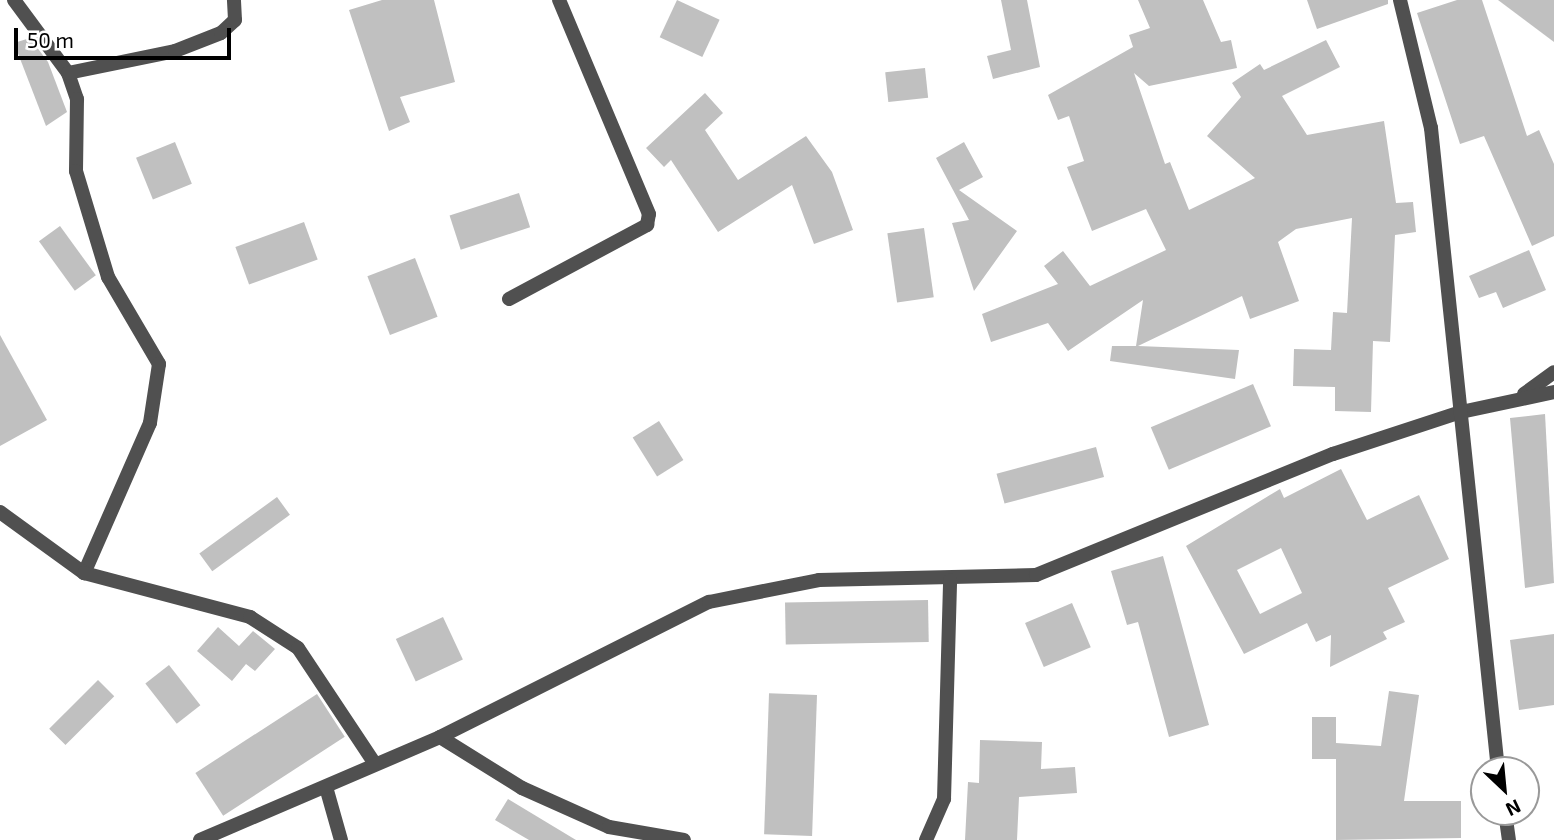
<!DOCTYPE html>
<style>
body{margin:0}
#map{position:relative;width:1554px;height:840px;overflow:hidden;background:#fff;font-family:"Exo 2",sans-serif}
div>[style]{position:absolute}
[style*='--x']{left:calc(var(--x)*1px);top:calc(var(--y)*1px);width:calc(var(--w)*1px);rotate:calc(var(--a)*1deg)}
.building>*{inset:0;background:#c0c0c0;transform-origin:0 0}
.minor>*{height:14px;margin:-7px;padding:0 7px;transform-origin:7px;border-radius:7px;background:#505050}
.tertiary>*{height:14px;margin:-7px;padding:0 7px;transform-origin:7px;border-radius:7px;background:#505050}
span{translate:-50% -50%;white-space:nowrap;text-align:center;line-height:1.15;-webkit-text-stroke:5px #fff;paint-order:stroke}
.north{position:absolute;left:1470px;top:756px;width:70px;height:70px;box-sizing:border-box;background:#fff;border:2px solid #999;border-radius:50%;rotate:154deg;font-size:19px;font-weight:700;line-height:28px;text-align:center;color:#000}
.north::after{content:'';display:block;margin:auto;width:24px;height:32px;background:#000;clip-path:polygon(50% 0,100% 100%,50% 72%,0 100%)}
.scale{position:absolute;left:14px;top:28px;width:217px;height:32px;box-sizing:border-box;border:4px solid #000;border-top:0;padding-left:9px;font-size:21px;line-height:24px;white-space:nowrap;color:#000;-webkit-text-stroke:5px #fff;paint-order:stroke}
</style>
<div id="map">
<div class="building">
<i style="clip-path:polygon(382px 0,434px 0,455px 82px,400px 97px,410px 122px,389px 131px,349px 10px)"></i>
<i style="left:677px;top:0;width:47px;height:41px;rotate:25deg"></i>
<i style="clip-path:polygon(1001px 0,1027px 0,1040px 67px,993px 79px,987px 56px,1011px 50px)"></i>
<i style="clip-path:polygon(1138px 0,1203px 0,1221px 42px,1231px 40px,1237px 68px,1149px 86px,1134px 73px,1165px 164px,1170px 162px,1189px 210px,1255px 178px,1207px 136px,1241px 97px,1232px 83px,1260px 64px,1264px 70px,1326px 40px,1340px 67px,1282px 96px,1307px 135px,1384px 121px,1396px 203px,1413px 202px,1416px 232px,1395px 235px,1390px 342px,1373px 341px,1371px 412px,1335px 411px,1335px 387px,1293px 386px,1294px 349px,1331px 350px,1333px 312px,1347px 313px,1352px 218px,1296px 229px,1278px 242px,1299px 301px,1250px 319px,1242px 296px,1138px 346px,1239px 350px,1235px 379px,1110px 361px,1112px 346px,1136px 346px,1143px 300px,1068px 351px,1048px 323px,991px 342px,982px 314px,1058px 284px,1044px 266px,1063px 251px,1090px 286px,1166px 250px,1146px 209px,1092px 231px,1067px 167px,1084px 161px,1069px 116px,1058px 120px,1048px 95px,1133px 47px,1129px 35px,1150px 28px)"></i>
<i style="clip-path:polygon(1307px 0,1388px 0,1388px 4px,1317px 29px)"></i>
<i style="clip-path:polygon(1457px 0,1482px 0,1527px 136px,1539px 130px,1554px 164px,1554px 236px,1532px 246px,1484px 136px,1460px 144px,1417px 13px)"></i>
<i style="clip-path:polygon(1498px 0,1554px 0,1554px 42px)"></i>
<i style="clip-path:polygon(30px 38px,48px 62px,67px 112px,46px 126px,14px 43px)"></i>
<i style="left:925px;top:68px;width:30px;height:40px;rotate:84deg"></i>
<i style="clip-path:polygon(705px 93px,723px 113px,705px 130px,738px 180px,806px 136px,832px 172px,853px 230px,814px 244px,792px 185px,718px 232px,671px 160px,664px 167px,646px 148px)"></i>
<i style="left:175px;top:142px;width:45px;height:42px;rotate:68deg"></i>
<i style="clip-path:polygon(964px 142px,983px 177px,959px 190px,1017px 231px,974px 291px,952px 223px,969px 220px,936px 158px)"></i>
<i style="left:519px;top:193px;width:36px;height:73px;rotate:72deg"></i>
<i style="left:304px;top:222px;width:40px;height:73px;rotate:70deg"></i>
<i style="left:60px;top:226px;width:61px;height:26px;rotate:54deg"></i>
<i style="left:924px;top:228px;width:70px;height:37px;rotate:82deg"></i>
<i style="clip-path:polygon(1529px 250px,1546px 290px,1503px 308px,1496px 292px,1479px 298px,1469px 276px)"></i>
<i style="left:415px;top:258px;width:63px;height:51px;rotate:69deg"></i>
<i style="clip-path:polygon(0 335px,47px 420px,0 446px)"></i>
<i style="left:1253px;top:384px;width:46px;height:111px;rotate:67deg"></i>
<i style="clip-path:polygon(1545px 414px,1554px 583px,1525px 588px,1510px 418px)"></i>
<i style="left:659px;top:421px;width:46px;height:31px;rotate:58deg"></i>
<i style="left:1096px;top:447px;width:31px;height:103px;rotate:75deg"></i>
<i style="clip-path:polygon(evenodd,1341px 469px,1367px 520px,1419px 495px,1449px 559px,1388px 588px,1405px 622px,1383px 632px,1387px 639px,1330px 667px,1331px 635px,1316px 642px,1307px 623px,1244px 654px,1186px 546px,1280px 489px,1284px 498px,1341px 469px,1281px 548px,1302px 593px,1260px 614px,1237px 570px,1281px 548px)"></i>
<i style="left:277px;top:497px;width:22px;height:96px;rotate:54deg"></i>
<i style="clip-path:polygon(1163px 556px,1209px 725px,1169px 737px,1138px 622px,1127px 625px,1111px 571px)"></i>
<i style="left:928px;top:600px;width:42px;height:143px;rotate:89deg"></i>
<i style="left:1072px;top:603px;width:48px;height:51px;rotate:67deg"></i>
<i style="left:443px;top:617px;width:47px;height:52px;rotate:65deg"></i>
<i style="clip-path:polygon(218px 627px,239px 646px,253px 631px,275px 649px,255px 671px,246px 664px,232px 681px,197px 651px)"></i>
<i style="clip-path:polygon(1554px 634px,1554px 705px,1519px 710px,1510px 640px)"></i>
<i style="left:169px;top:665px;width:51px;height:30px;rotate:52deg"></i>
<i style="left:98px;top:680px;width:23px;height:69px;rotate:45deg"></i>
<i style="clip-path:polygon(1389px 691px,1419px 695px,1404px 801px,1461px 801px,1461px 838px,1336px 840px,1336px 743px,1381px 746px)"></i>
<i style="left:317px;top:694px;width:51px;height:145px;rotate:57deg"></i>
<i style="left:817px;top:695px;width:141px;height:48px;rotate:92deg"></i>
<i style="left:1312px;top:717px;width:24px;height:42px"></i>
<i style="clip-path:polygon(980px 740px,1042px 742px,1041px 769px,1075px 767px,1077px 793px,1019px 797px,1017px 840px,965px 840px,968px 782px,979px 783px)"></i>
<i style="clip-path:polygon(508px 799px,576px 840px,529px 840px,495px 820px)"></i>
</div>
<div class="minor">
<i style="--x:14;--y:0;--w:91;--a:53.5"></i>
<i style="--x:68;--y:73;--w:28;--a:71"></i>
<i style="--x:77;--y:99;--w:72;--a:90.8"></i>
<i style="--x:76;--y:171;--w:111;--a:73.2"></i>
<i style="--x:108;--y:277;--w:101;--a:59.6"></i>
<i style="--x:159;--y:364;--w:60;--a:98.7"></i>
<i style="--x:150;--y:423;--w:164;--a:113.7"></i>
<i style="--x:68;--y:73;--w:109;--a:-11.6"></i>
<i style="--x:175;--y:51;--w:49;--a:-21.4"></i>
<i style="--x:221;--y:33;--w:19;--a:-43"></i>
<i style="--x:235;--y:20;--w:20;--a:-93"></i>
<i style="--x:509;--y:299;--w:157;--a:-28.2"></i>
<i style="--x:647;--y:225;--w:11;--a:-80"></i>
<i style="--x:649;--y:214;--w:232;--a:-112.8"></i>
<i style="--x:1524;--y:394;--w:37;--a:-36"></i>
<i style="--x:0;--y:512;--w:104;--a:36"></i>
<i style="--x:84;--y:573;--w:172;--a:14.8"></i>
<i style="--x:250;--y:617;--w:57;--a:32.9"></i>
<i style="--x:298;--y:648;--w:139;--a:56.4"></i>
<i style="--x:440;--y:737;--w:97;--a:31.9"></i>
<i style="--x:522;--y:788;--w:95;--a:24.1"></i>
<i style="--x:609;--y:827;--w:76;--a:9.8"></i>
<i style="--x:326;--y:787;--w:55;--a:74.2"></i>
<i style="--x:200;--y:840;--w:261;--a:-23.2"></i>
<i style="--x:440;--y:737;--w:301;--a:-26.7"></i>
<i style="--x:709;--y:602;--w:112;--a:-11.3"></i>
<i style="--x:819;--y:580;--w:217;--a:-1.3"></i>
<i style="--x:1036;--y:575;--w:321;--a:-22.2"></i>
<i style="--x:1333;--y:454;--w:135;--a:-18.2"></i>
<i style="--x:1461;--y:412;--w:95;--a:-12.1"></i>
<i style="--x:926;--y:840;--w:45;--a:-66.3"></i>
<i style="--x:944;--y:799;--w:219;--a:-88.4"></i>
</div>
<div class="tertiary">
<i style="--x:1400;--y:0;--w:132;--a:76.4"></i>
<i style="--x:1431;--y:128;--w:645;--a:84.04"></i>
<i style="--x:1505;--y:812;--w:28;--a:82"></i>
</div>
<div class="north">N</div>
<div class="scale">50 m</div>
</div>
